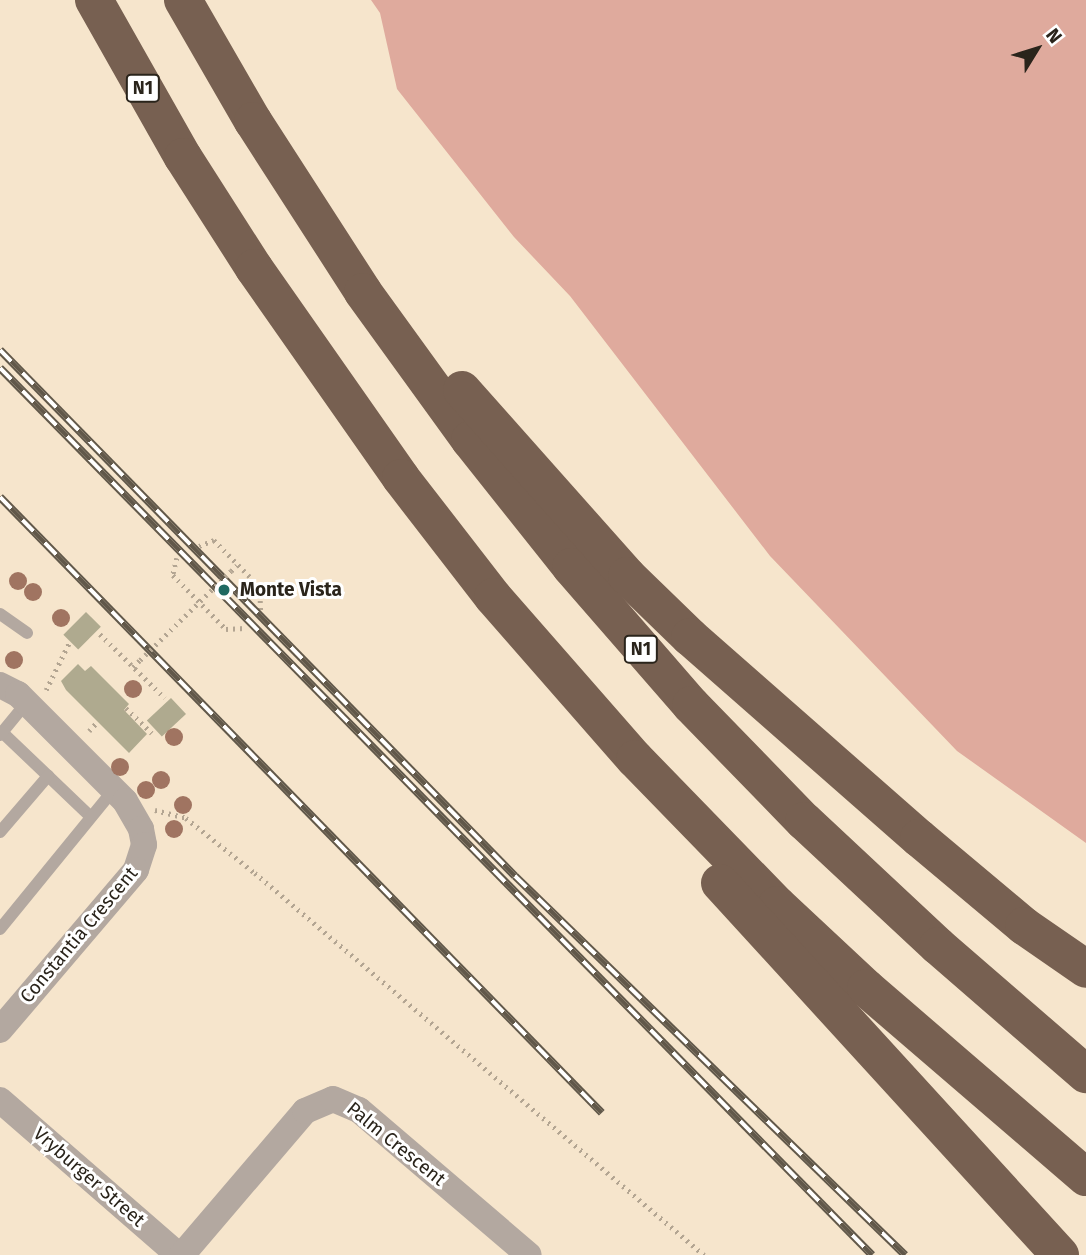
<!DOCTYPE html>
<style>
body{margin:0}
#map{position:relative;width:1086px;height:1255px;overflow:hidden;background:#f6e5cc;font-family:"Fira Sans",sans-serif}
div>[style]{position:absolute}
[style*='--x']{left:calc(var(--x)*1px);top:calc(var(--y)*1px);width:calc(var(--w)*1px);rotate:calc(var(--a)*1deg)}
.green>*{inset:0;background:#dfaa9d}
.building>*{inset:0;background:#afaa8f;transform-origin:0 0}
.path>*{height:4.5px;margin-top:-2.25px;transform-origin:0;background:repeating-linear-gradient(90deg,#b3a592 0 2px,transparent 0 7px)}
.service>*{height:12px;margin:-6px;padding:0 6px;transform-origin:6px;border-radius:6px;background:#b3a8a0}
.minor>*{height:26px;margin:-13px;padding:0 13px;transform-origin:13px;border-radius:13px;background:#b3a8a0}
.motorway>*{height:38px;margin:-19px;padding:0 19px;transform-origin:19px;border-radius:19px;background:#776051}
.rail>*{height:8px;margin-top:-4px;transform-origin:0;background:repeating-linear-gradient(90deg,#fff 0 16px,#61584a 0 32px);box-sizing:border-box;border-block:2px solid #61584a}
.path-bridge>*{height:4.5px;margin-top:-2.25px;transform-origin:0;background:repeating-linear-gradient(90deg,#b3a592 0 2px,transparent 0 7px)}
.trees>*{width:18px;height:18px;margin:-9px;border-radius:50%;background:#a07461}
.dots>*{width:19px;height:19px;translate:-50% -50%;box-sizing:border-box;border:4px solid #fff;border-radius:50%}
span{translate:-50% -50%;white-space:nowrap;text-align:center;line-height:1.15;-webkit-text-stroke:6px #fff;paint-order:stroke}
.shield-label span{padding:2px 5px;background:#fff;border:2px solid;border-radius:5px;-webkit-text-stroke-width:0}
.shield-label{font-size:18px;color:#2a241b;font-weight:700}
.poi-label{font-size:19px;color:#2a241b;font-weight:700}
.left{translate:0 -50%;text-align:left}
.street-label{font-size:19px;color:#2a241b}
.north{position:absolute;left:1002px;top:14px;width:70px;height:70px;-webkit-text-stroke:5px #fff;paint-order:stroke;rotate:52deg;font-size:19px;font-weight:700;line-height:28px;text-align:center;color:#2a241b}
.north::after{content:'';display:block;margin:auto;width:24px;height:32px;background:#2a241b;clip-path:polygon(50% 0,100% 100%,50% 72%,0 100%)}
</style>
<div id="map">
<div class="green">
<i style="clip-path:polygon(371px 0,1086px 0,1086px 843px,957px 751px,770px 556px,570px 296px,514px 237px,397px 89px,380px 13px)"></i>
</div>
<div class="building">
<i style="left:86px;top:612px;width:21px;height:32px;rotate:45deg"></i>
<i style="clip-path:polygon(78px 664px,85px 671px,91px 666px,129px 704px,124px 710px,147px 734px,129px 753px,66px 690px,61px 681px)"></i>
<i style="left:171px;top:698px;width:22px;height:33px;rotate:47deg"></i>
</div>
<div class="path">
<i style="--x:199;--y:546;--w:16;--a:-22"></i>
<i style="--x:214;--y:540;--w:66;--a:45.6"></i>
<i style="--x:260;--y:587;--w:23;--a:88"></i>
<i style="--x:177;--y:558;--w:17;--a:103"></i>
<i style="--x:173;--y:575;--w:76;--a:45.5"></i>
<i style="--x:226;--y:629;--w:19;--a:-3"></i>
<i style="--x:231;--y:571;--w:8;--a:-45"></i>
<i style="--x:100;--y:634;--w:91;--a:44.6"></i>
<i style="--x:133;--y:667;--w:10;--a:-45"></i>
<i style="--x:46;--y:690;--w:52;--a:-63.9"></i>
<i style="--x:126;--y:708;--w:36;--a:44"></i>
<i style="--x:89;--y:731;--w:12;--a:-48"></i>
<i style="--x:155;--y:810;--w:32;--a:14"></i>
<i style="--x:186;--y:818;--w:88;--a:38.6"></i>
<i style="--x:255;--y:873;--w:590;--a:40.39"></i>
</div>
<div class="service">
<i style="--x:0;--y:614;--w:33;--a:35"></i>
<i style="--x:2;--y:732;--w:123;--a:43.7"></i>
<i style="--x:0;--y:735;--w:43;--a:-50.7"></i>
<i style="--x:0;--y:832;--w:74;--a:-49.4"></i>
<i style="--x:0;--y:929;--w:181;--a:-50.8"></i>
</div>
<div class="minor">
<i style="--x:0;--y:685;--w:20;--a:27"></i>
<i style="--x:18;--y:694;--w:151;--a:45"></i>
<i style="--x:125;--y:801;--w:32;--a:60"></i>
<i style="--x:141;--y:829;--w:16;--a:79"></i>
<i style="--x:144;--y:845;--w:26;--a:108"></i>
<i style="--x:136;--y:870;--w:210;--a:130.4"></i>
<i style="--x:0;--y:1100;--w:236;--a:41"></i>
<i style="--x:182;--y:1255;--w:189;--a:-49.5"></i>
<i style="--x:305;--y:1111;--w:30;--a:-23"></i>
<i style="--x:333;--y:1099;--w:28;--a:23"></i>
<i style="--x:359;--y:1110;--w:223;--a:40.5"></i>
</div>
<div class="motorway">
<i style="--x:94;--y:0;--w:180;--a:60.5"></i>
<i style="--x:183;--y:157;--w:132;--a:57.4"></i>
<i style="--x:254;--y:268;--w:256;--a:55"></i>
<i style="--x:401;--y:478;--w:150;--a:52.3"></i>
<i style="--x:493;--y:597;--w:215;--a:48.8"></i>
<i style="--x:635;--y:759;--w:204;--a:45.8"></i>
<i style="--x:777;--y:905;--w:122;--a:43"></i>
<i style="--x:866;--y:988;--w:290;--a:40.7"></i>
<i style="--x:183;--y:0;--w:140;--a:60"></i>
<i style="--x:253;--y:121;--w:203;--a:57.2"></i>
<i style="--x:363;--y:292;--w:183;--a:54.1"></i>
<i style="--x:470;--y:440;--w:162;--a:51.5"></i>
<i style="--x:571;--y:567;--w:183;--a:49"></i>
<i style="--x:691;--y:705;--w:162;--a:45.8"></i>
<i style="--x:804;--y:821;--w:183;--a:43"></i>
<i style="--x:938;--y:946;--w:196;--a:40.9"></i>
<i style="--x:462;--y:390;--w:249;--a:48.4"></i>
<i style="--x:627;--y:576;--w:88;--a:44.1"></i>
<i style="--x:690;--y:637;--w:305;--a:41.3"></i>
<i style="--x:919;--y:838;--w:137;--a:40"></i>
<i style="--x:1024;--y:926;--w:75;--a:34.7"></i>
<i style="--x:720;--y:883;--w:504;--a:47.57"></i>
</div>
<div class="rail">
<i style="--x:0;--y:350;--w:736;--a:45.61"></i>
<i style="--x:515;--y:876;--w:544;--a:44.18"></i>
<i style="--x:0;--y:368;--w:1244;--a:45.49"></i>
<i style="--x:0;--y:497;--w:861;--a:45.66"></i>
</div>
<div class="path-bridge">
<i style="--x:140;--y:660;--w:127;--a:-44.4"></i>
</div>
<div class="trees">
<i style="left:18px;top:581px"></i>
<i style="left:33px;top:592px"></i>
<i style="left:61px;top:618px"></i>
<i style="left:14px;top:660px"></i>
<i style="left:133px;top:689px"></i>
<i style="left:174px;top:737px"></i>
<i style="left:120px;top:767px"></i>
<i style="left:161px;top:780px"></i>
<i style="left:146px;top:790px"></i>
<i style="left:183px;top:805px"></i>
<i style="left:174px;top:829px"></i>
</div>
<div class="dots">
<i style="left:224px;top:590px;background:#1f6962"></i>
</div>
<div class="shield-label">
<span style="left:143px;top:88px">N1</span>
<span style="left:641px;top:649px">N1</span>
</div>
<div class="poi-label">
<span class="left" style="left:240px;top:590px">Monte Vista</span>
</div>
<div class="street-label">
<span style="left:79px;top:935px;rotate:-50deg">Constantia Crescent</span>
<span style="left:396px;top:1144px;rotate:39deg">Palm Crescent</span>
<span style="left:89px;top:1177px;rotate:41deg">Vryburger Street</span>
</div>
<div class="north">N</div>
</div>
